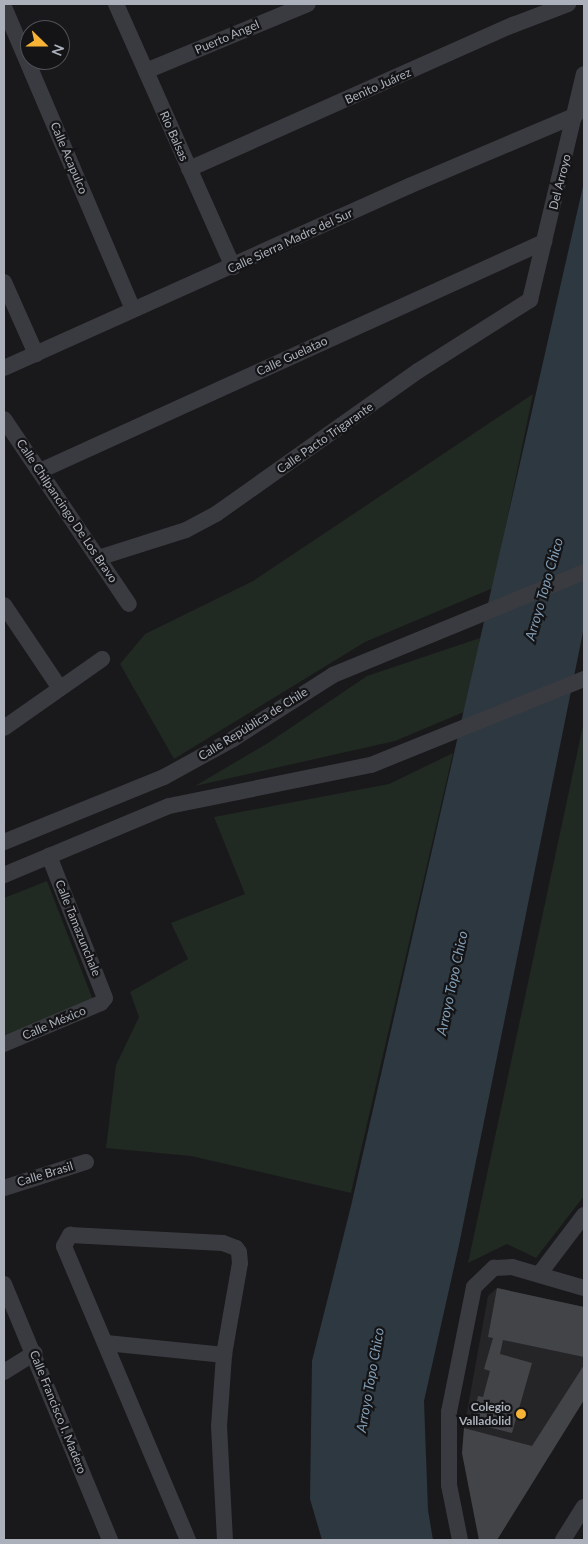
<!DOCTYPE html>
<meta charset="utf-8">
<style>
body{margin:0}
#map{position:relative;width:588px;height:1544px;overflow:hidden;background:#19191b;font-family:Lato,sans-serif}
div>[style]{position:absolute}
[style*='--x']{left:calc(var(--x)*1px);top:calc(var(--y)*1px);width:calc(var(--w)*1px);rotate:calc(var(--a)*1deg)}
.built>*{inset:0;background:#252528}
.green>*{inset:0;background:#202922}
.water>*{inset:0;background:#2e3840}
.building>*{inset:0;background:#434448}
.minor>*{height:16px;margin:-8px;padding:0 8px;transform-origin:8px;border-radius:8px;background:#3a3b40}
.dots>*{width:14px;height:14px;translate:-50% -50%;box-sizing:border-box;border:2px solid #141416;border-radius:50%}
span{translate:-50% -50%;white-space:nowrap;text-align:center;line-height:1.15;-webkit-text-stroke:4.5px #141416;paint-order:stroke}
.street-label{font-size:12px;color:#abb0bb}
.poi-label{font-size:12px;color:#abb0bb;font-weight:700}
.right{translate:-100% -50%;text-align:right}
.water-label{font-size:14px;color:#829eb6;font-style:italic}
.frame{position:absolute;inset:0;border:5px solid #abb0bb;pointer-events:none}
.north{position:absolute;left:20px;top:20px;width:50px;height:50px;box-sizing:border-box;background:#141416;border:1px solid #505258;border-radius:50%;rotate:112deg;font-size:14px;font-weight:700;line-height:20px;text-align:center;color:#abb0bb}
.north::after{content:'';display:block;margin:auto;width:18px;height:22px;background:#f6b336;clip-path:polygon(50% 0,100% 100%,50% 72%,0 100%)}
</style>
<div id="map">
<div class="built">
<i style="clip-path:polygon(497px 1288px,584px 1307px,584px 1400px,497px 1540px,479px 1540px,462px 1453px,464px 1428px,488px 1296px)"></i>
</div>
<div class="green">
<i style="clip-path:polygon(533px 394px,493px 588px,365px 642px,174px 759px,120px 664px,145px 634px,253px 581px)"></i>
<i style="clip-path:polygon(480px 638px,471px 709px,395px 741px,195px 786px,268px 743px,367px 676px)"></i>
<i style="clip-path:polygon(584px 721px,584px 1196px,536px 1258px,507px 1244px,468px 1263px)"></i>
<i style="clip-path:polygon(453px 753px,351px 1193px,191px 1156px,106px 1148px,116px 1065px,139px 1017px,130px 992px,188px 959px,171px 923px,245px 894px,214px 817px,389px 784px)"></i>
<i style="clip-path:polygon(47px 881px,93px 1000px,4px 1035px,4px 898px)"></i>
</div>
<div class="water">
<i style="clip-path:polygon(584px 182px,584px 627px,459px 1245px,424px 1401px,428px 1510px,433px 1540px,322px 1540px,310px 1499px,312px 1361px,351px 1206px)"></i>
</div>
<div class="building">
<i style="clip-path:polygon(497px 1288px,584px 1307px,584px 1357px,503px 1340px,500px 1354px,532px 1363px,512px 1433px,472px 1423px,478px 1396px,483px 1397px,490px 1371px,484px 1369px,493px 1338px,488px 1337px)"></i>
<i style="clip-path:polygon(584px 1365px,584px 1400px,497px 1540px,479px 1540px,462px 1453px,464px 1428px,532px 1446px)"></i>
</div>
<div class="minor">
<i style="--x:116;--y:4;--w:288;--a:66"></i>
<i style="--x:4;--y:7;--w:329;--a:66.9"></i>
<i style="--x:146;--y:71;--w:175;--a:-22.5"></i>
<i style="--x:189;--y:169;--w:355;--a:-24"></i>
<i style="--x:513;--y:25;--w:59;--a:-20.9"></i>
<i style="--x:4;--y:282;--w:79;--a:66"></i>
<i style="--x:4;--y:368;--w:444;--a:-24.2"></i>
<i style="--x:409;--y:186;--w:181;--a:-23"></i>
<i style="--x:4;--y:419;--w:223;--a:56"></i>
<i style="--x:40;--y:471;--w:554;--a:-24.44"></i>
<i style="--x:98;--y:558;--w:92;--a:-17.7"></i>
<i style="--x:186;--y:530;--w:34;--a:-28"></i>
<i style="--x:216;--y:514;--w:247;--a:-35.3"></i>
<i style="--x:418;--y:371;--w:133;--a:-32.4"></i>
<i style="--x:530;--y:300;--w:232;--a:-76.6"></i>
<i style="--x:4;--y:605;--w:99;--a:56.1"></i>
<i style="--x:4;--y:728;--w:120;--a:-35.1"></i>
<i style="--x:4;--y:842;--w:173;--a:-22.1"></i>
<i style="--x:164;--y:777;--w:79;--a:-28.8"></i>
<i style="--x:233;--y:739;--w:119;--a:-32.6"></i>
<i style="--x:333;--y:675;--w:271;--a:-22.3"></i>
<i style="--x:4;--y:875;--w:179;--a:-22.7"></i>
<i style="--x:169;--y:806;--w:206;--a:-11.5"></i>
<i style="--x:371;--y:765;--w:230;--a:-22"></i>
<i style="--x:4;--y:1044;--w:105;--a:-22.9"></i>
<i style="--x:101;--y:1003;--w:6;--a:-51"></i>
<i style="--x:105;--y:998;--w:153;--a:-111.5"></i>
<i style="--x:4;--y:1188;--w:86;--a:-17.6"></i>
<i style="--x:540;--y:1273;--w:73;--a:-52.8"></i>
<i style="--x:4;--y:1284;--w:277;--a:67.5"></i>
<i style="--x:106;--y:1343;--w:119;--a:5.8"></i>
<i style="--x:4;--y:1372;--w:36;--a:-32"></i>
<i style="--x:188;--y:1540;--w:319;--a:-112.9"></i>
<i style="--x:64;--y:1246;--w:13;--a:-61"></i>
<i style="--x:70;--y:1235;--w:153;--a:3"></i>
<i style="--x:223;--y:1243;--w:14;--a:21"></i>
<i style="--x:236;--y:1248;--w:5;--a:53"></i>
<i style="--x:239;--y:1252;--w:11;--a:85"></i>
<i style="--x:240;--y:1263;--w:93;--a:99.9"></i>
<i style="--x:224;--y:1355;--w:71;--a:94"></i>
<i style="--x:219;--y:1426;--w:114;--a:87"></i>
<i style="--x:460;--y:1540;--w:56;--a:-101.3"></i>
<i style="--x:449;--y:1485;--w:73;--a:-90"></i>
<i style="--x:449;--y:1412;--w:127;--a:-78.7"></i>
<i style="--x:474;--y:1287;--w:28;--a:-44"></i>
<i style="--x:494;--y:1268;--w:18;--a:-3"></i>
<i style="--x:512;--y:1267;--w:75;--a:16.3"></i>
<i style="--x:563;--y:1540;--w:39;--a:-58"></i>
</div>
<div class="dots">
<i style="left:521px;top:1414px;background:#f6b336"></i>
</div>
<div class="street-label">
<span style="left:227px;top:37px;rotate:-23deg">Puerto Angel</span>
<span style="left:378px;top:86px;rotate:-24deg">Benito Juárez</span>
<span style="left:174px;top:136px;rotate:66deg">Rio Balsas</span>
<span style="left:69px;top:158px;rotate:67deg">Calle Acapulco</span>
<span style="left:560px;top:182px;rotate:-76deg">Del Arroyo</span>
<span style="left:290px;top:241px;rotate:-25deg">Calle Sierra Madre del Sur</span>
<span style="left:292px;top:356px;rotate:-25deg">Calle Guelatao</span>
<span style="left:325px;top:438px;rotate:-35deg">Calle Pacto Trigarante</span>
<span style="left:67px;top:511px;rotate:56deg">Calle Chilpancingo De Los Bravo</span>
<span style="left:253px;top:724px;rotate:-32deg">Calle República de Chile</span>
<span style="left:78px;top:928px;rotate:68deg">Calle Tamazunchale</span>
<span style="left:54px;top:1023px;rotate:-23deg">Calle México</span>
<span style="left:45px;top:1174px;rotate:-17deg">Calle Brasil</span>
<span style="left:58px;top:1412px;rotate:68deg">Calle Francisco I. Madero</span>
</div>
<div class="poi-label">
<span class="right" style="left:511px;top:1414px">Colegio<br>Valladolid</span>
</div>
<div class="water-label">
<span style="left:544px;top:589px;rotate:-74deg">Arroyo Topo Chico</span>
<span style="left:452px;top:983px;rotate:-78deg">Arroyo Topo Chico</span>
<span style="left:370px;top:1380px;rotate:-80deg">Arroyo Topo Chico</span>
</div>
<div class="frame"></div>
<div class="north">N</div>
</div>
